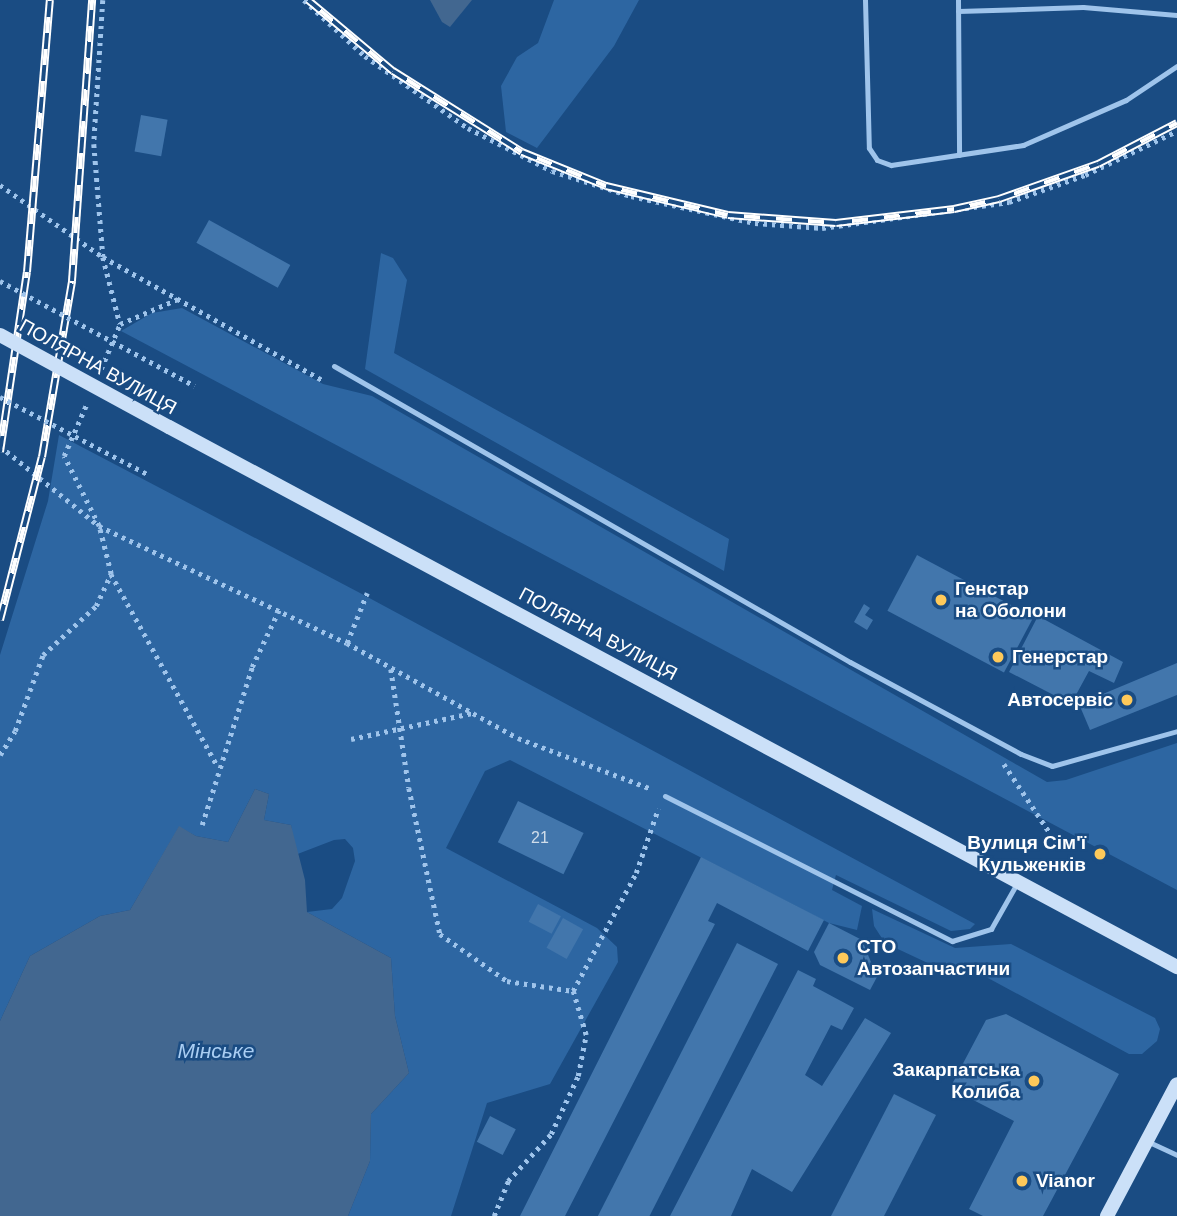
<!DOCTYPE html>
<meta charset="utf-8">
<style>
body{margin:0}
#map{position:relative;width:1177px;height:1216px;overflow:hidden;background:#1a4c83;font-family:Helvetica,sans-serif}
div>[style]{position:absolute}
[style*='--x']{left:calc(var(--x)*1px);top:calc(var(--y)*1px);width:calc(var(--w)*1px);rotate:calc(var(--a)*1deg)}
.green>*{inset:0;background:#2d66a2}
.water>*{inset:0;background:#426790}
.building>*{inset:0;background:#4276ac;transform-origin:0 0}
.path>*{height:4.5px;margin-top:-2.25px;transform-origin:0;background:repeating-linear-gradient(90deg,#9fc4eb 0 3.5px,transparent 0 8.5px)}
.lane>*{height:5px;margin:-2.5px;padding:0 2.5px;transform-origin:2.5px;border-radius:2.5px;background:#9fc4eb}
.secondary>*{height:14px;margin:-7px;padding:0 7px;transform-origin:7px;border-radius:7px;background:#cbe0f8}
.rail>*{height:8px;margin-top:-4px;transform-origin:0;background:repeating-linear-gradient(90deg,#1a4c83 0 16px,#fff 0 32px);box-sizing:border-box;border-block:2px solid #fff}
.path-bridge>*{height:4.5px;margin-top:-2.25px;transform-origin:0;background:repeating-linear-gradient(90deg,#9fc4eb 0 3.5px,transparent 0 8.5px)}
.secondary-bridge>*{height:14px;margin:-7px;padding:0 7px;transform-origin:7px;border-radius:7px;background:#cbe0f8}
.dots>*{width:19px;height:19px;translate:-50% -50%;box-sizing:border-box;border:4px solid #1a4c83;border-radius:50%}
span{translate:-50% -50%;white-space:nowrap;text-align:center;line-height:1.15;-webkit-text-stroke:5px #1a4c83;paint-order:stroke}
.number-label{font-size:16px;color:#d0ddea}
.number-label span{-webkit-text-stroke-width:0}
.street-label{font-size:19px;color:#fff}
.poi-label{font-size:19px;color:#fff;font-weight:700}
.left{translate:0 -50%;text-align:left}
.right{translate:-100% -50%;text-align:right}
.water-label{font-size:21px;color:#aacef3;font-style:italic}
</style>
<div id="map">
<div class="green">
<i style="clip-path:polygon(554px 0,639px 0,614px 46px,537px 148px,506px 132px,501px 86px,517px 57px,538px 43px)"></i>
<i style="clip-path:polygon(381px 253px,393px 258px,407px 280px,394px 353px,729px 539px,724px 571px,365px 369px)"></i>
<i style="clip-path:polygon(182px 308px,323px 384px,372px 396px,1047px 782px,1066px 780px,1177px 743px,1177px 890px,121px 331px,152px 313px)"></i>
<i style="clip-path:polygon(59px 435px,360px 593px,975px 924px,970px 929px,951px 931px,836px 875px,832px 890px,862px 906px,857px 930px,829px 923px,510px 760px,485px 771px,446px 848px,597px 928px,617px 947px,618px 962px,550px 1084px,487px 1103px,451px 1216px,348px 1216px,370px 1161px,371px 1114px,409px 1073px,395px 1016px,391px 958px,307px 912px,332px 909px,342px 898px,355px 861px,353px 848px,345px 839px,334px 840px,295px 855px,291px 825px,264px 820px,269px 794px,255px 789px,228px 842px,196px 836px,179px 827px,130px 910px,100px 916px,30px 956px,0 1021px,0 655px,48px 501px)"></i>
<i style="clip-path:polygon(872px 909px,955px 948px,1011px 944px,1155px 1018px,1160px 1029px,1157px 1041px,1142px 1054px,1129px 1054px,975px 971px,949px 973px,885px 943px,874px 926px)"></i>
</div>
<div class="water">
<i style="clip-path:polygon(430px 0,472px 0,450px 27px,442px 22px)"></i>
<i style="clip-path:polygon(255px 789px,269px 794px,264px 820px,291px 825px,305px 880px,307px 912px,391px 958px,395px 1016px,409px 1073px,371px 1114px,370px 1161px,348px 1216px,0 1216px,0 1021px,30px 956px,100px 916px,130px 910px,179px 826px,196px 836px,228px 842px)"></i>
</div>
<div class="building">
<i style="left:141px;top:115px;width:27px;height:37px;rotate:10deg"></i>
<i style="left:209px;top:220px;width:93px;height:26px;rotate:29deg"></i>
<i style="left:917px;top:555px;width:132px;height:63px;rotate:28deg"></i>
<i style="clip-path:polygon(864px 604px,870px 608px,865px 615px,873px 620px,867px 630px,854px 622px)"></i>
<i style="clip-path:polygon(1038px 616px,1123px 662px,1114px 683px,1089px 671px,1071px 704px,1009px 672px)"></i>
<i style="clip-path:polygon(1177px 663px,1177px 695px,1090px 730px,1079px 704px)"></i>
<i style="left:518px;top:801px;width:73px;height:46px;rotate:26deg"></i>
<i style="clip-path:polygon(701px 857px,824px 920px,808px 951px,717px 903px,708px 921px,715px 924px,565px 1216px,520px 1216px)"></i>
<i style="left:538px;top:904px;width:26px;height:20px;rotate:28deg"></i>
<i style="left:563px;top:918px;width:23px;height:34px;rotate:29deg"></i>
<i style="clip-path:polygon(829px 923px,862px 940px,877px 977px,870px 990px,820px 965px,814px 952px)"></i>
<i style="left:737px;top:943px;width:46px;height:308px;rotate:27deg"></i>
<i style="clip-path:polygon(798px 970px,816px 979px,813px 986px,854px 1008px,842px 1030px,831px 1025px,805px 1075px,822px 1086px,865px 1018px,891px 1033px,792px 1192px,752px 1169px,731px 1216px,670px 1216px)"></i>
<i style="clip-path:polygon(1006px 1014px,1119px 1074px,1043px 1216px,983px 1216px,969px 1209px,1014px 1121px,950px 1088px,986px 1020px)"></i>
<i style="clip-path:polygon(894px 1094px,936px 1115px,884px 1216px,831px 1216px)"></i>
<i style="left:490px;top:1116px;width:29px;height:29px;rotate:27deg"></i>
</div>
<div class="path">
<i style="--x:103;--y:0;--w:144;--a:93.6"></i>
<i style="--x:94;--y:144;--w:113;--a:85.4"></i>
<i style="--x:103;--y:257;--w:69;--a:75.8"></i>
<i style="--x:304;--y:0;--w:83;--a:42.6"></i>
<i style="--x:365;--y:56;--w:126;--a:35"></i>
<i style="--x:468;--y:128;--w:94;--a:27.1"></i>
<i style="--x:552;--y:171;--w:83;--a:17.6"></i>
<i style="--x:631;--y:196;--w:127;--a:12.3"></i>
<i style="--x:755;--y:223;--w:67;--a:4.3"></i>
<i style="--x:822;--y:228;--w:189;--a:-7.9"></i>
<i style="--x:1009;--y:202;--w:81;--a:-19.6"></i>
<i style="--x:1085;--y:175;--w:102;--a:-25.6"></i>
<i style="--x:0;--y:185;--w:126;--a:35"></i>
<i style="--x:103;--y:257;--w:253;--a:29.3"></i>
<i style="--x:101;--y:369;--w:49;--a:-67.1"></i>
<i style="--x:120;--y:324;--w:63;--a:-23.3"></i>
<i style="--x:0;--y:446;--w:127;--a:38.9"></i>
<i style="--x:99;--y:526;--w:274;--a:25.3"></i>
<i style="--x:347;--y:643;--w:196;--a:29.1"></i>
<i style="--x:518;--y:738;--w:140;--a:20.9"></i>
<i style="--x:111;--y:574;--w:218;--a:61"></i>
<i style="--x:347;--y:643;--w:54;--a:-68.2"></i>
<i style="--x:391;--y:669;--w:120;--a:81.4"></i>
<i style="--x:409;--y:788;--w:149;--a:78"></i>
<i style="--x:440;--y:934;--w:82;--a:35"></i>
<i style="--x:507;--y:981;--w:67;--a:8.6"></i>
<i style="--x:351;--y:739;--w:124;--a:-12.1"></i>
<i style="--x:0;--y:755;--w:28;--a:-58"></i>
<i style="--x:15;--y:731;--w:81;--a:-69.8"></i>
<i style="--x:43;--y:655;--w:72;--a:-42.8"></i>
<i style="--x:96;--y:606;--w:35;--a:-65"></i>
<i style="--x:111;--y:574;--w:49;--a:-104"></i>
<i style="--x:99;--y:526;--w:78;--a:-116.6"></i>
<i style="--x:64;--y:456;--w:58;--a:-66.5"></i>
<i style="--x:1004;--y:764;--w:94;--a:56.3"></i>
<i style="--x:202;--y:825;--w:166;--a:-72.4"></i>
<i style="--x:252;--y:667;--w:63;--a:-64.7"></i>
<i style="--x:494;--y:1216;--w:38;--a:-68"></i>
<i style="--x:508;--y:1181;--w:64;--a:-47.5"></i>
<i style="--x:551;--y:1134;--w:64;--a:-65"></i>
<i style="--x:578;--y:1076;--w:42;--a:-79"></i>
<i style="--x:586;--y:1035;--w:46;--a:-106.5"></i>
<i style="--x:573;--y:991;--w:134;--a:-61.9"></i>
<i style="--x:636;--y:873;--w:68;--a:-71"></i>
</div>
<div class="lane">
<i style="--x:865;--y:0;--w:148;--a:88.5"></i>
<i style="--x:869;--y:148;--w:14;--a:56"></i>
<i style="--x:877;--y:160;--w:15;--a:20"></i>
<i style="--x:891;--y:165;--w:134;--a:-8.6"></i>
<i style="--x:1023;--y:145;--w:112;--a:-23.6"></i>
<i style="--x:1126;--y:100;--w:61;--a:-33.7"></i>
<i style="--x:958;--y:0;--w:155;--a:89.6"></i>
<i style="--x:958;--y:11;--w:125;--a:-1.8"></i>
<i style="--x:1083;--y:7;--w:94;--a:4.9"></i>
<i style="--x:334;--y:366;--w:595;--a:29.84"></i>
<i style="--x:850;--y:662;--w:194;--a:28.3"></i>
<i style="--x:1021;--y:754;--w:33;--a:21"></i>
<i style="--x:1052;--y:766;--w:130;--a:-15.6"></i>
<i style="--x:665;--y:796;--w:322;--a:26.8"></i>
<i style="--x:952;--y:941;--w:41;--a:-17.1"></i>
<i style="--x:991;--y:929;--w:53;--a:-60.5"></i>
<i style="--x:1149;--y:1142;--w:31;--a:25"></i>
</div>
<div class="secondary">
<i style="--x:169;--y:427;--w:1144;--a:28.18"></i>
<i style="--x:1107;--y:1216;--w:149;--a:-62.1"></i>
</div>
<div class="rail">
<i style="--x:308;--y:0;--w:111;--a:39.9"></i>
<i style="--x:393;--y:71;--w:152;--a:32.1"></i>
<i style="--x:522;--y:152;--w:91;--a:22"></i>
<i style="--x:606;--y:186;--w:125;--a:13.4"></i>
<i style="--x:728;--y:215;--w:108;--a:4.2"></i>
<i style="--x:836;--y:223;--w:119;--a:-6.8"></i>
<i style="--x:954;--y:209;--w:46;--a:-12.5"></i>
<i style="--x:999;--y:199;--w:105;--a:-19.5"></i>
<i style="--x:1098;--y:164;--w:89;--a:-27.4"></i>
<i style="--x:0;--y:452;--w:182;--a:-81.5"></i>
<i style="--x:27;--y:272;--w:273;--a:-85.2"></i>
<i style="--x:0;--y:620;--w:168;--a:-75.6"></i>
<i style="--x:42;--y:457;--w:179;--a:-80.3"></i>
<i style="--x:72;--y:281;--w:282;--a:-85.9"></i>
</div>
<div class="path-bridge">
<i style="--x:0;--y:281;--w:221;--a:28.3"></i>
<i style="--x:0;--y:397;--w:166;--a:27.6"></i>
</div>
<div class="secondary-bridge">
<i style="--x:0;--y:335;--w:192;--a:28.6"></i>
</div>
<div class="dots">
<i style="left:941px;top:600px;background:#fec95a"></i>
<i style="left:998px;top:657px;background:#fec95a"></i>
<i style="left:1127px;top:700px;background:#fec95a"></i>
<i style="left:1100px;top:854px;background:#fec95a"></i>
<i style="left:843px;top:958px;background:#fec95a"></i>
<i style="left:1034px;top:1081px;background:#fec95a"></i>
<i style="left:1022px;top:1181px;background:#fec95a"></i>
</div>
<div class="number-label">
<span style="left:540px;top:838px">21</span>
</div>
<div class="street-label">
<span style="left:98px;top:367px;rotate:29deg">ПОЛЯРНА ВУЛИЦЯ</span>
<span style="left:598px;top:634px;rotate:28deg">ПОЛЯРНА ВУЛИЦЯ</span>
</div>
<div class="poi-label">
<span class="left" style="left:955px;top:600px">Генстар<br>на Оболони</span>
<span class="left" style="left:1012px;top:657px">Генерстар</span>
<span class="right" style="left:1113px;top:700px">Автосервіс</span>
<span class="right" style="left:1086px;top:854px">Вулиця Сім'ї<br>Кульженків</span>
<span class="left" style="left:857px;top:958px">СТО<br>Автозапчастини</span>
<span class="right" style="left:1020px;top:1081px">Закарпатська<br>Колиба</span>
<span class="left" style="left:1036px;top:1181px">Vianor</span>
</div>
<div class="water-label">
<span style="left:216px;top:1051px">Мінське</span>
</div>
</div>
